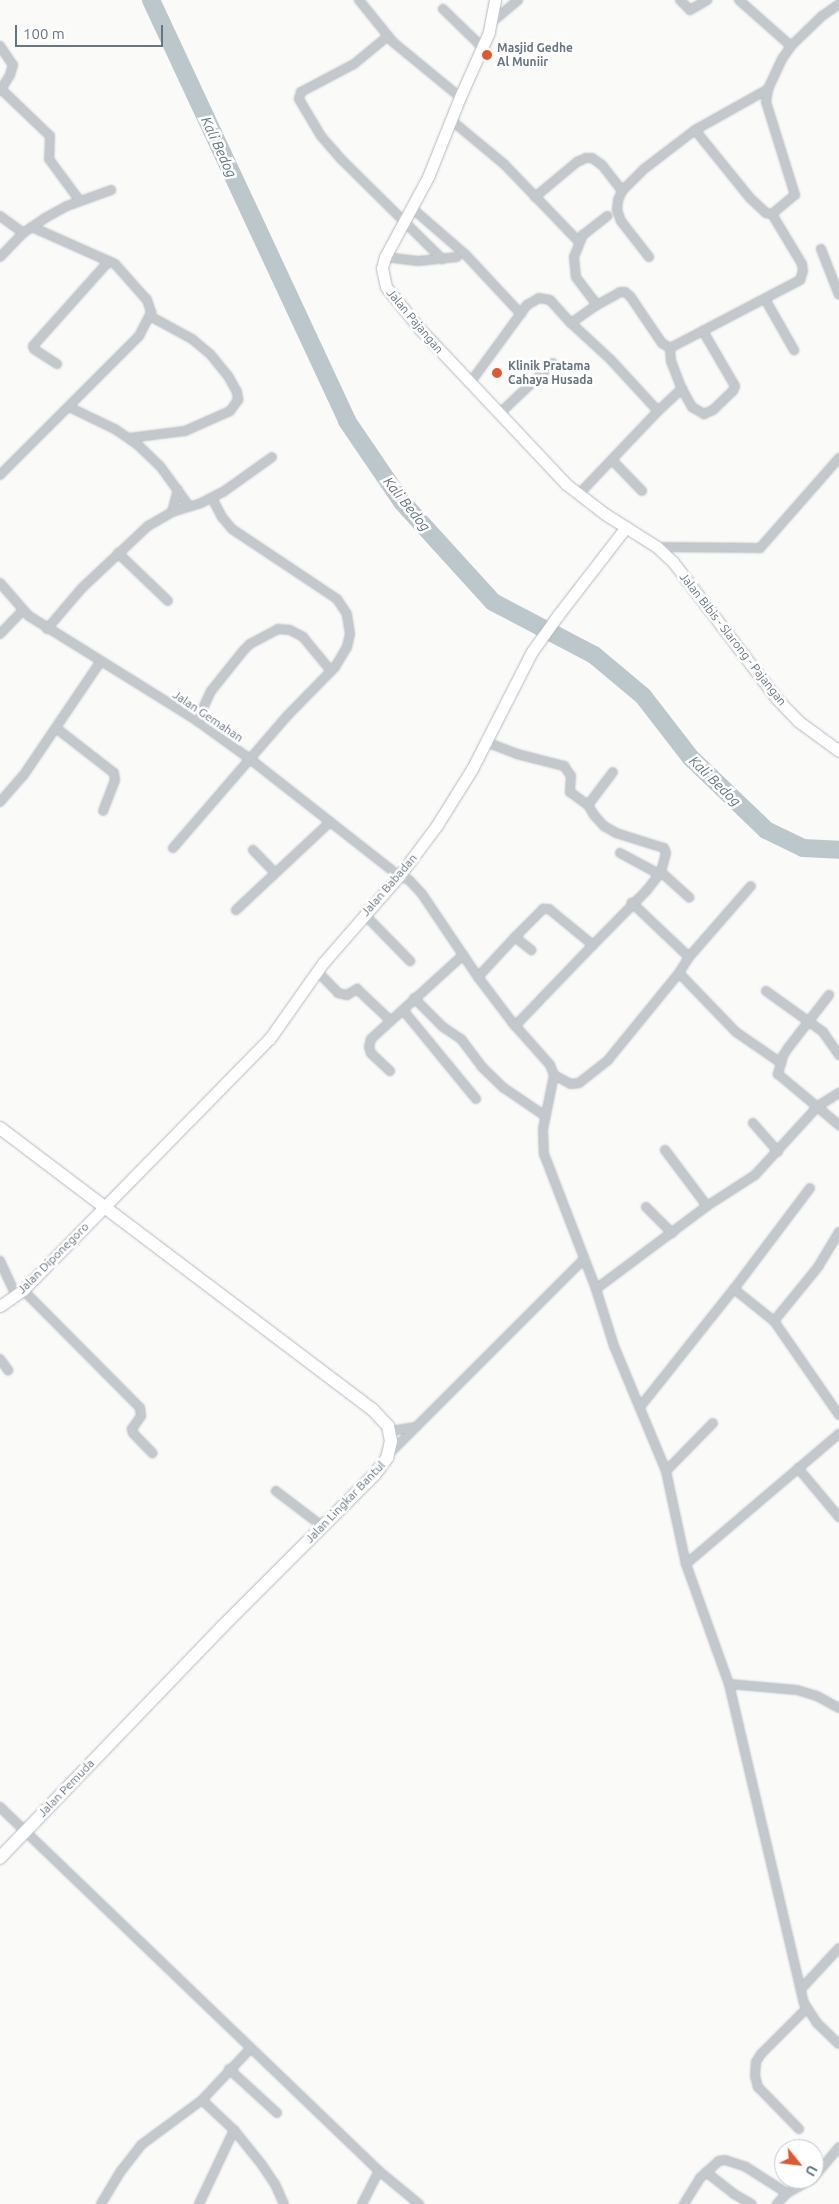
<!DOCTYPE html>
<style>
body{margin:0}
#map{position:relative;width:839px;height:2204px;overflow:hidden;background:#fafaf8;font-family:Ubuntu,sans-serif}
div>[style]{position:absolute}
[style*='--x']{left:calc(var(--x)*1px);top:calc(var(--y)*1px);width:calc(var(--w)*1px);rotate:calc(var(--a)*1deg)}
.river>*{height:18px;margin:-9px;padding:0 9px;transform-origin:9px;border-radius:9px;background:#bbc7cb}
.roads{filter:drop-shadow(0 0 1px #b3babf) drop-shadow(0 0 1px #b3babf)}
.minor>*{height:8px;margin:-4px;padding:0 4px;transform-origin:4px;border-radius:4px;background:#c3c8cc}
.secondary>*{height:11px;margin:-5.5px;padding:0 5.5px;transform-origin:5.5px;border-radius:5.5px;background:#fff}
.primary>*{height:12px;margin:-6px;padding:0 6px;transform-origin:6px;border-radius:6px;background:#fff}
.dots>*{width:14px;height:14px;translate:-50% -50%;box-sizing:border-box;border:2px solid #fff;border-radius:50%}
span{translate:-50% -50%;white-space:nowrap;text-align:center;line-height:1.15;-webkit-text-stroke:5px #fff;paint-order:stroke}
.poi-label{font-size:12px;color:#657683;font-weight:700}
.left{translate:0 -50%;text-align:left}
.street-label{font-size:12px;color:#657683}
.water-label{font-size:14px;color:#60757c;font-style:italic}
.north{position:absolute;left:774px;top:2139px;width:50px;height:50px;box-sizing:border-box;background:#fff;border:1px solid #c1c8cd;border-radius:50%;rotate:119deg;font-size:14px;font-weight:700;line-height:20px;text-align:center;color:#657683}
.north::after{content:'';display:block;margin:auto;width:18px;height:22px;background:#e4572e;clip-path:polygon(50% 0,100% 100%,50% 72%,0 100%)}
.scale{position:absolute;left:15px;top:25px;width:148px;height:22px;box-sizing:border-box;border:2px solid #657683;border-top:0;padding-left:6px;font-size:15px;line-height:18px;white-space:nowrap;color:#657683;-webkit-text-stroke:4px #fff;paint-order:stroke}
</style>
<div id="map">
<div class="river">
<i style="--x:151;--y:0;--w:464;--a:65"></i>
<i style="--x:347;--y:421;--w:98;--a:55.8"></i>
<i style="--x:402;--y:502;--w:135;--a:47.7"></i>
<i style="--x:493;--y:602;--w:114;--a:27.7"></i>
<i style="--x:594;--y:655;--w:64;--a:39.9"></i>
<i style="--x:643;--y:696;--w:78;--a:52.3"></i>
<i style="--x:691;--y:758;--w:104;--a:43.8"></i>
<i style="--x:766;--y:830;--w:41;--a:25.9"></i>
<i style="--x:803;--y:848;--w:36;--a:3"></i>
</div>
<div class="roads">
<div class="minor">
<i style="--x:359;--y:0;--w:54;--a:51"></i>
<i style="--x:393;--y:42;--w:87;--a:39.4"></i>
<i style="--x:680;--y:0;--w:14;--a:45"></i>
<i style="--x:690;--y:10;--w:20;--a:-30"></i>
<i style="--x:739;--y:0;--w:69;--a:41.5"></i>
<i style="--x:443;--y:9;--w:54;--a:44.3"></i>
<i style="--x:492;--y:22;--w:34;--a:-40"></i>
<i style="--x:388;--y:36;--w:44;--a:140.5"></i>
<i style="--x:354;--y:64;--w:60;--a:152.2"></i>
<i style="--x:301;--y:92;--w:7;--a:106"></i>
<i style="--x:299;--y:99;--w:43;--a:59.3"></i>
<i style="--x:321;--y:136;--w:32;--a:49"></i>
<i style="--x:342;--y:160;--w:141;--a:44.7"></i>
<i style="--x:0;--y:46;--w:23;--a:56"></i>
<i style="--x:13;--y:65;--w:10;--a:107"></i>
<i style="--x:10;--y:75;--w:19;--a:122"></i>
<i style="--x:2;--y:90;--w:66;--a:43.8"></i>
<i style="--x:50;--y:136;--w:23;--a:92"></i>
<i style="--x:49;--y:159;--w:52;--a:53.6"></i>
<i style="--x:451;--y:120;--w:69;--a:39.7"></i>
<i style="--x:504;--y:164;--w:108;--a:46.1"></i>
<i style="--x:695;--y:130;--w:87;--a:51"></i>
<i style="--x:750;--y:198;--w:22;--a:43"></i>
<i style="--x:766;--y:213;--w:6;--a:9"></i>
<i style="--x:535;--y:197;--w:55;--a:-39.8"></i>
<i style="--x:577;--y:162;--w:10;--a:-24"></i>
<i style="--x:586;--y:158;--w:6;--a:0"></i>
<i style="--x:592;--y:158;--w:12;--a:35"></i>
<i style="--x:602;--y:165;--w:33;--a:52"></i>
<i style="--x:413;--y:209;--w:69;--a:40.9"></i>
<i style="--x:465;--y:254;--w:82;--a:47"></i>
<i style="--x:0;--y:216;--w:29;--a:36"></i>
<i style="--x:821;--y:249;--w:49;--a:68.6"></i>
<i style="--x:0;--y:257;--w:33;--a:-46"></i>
<i style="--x:23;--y:233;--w:27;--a:-34"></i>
<i style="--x:45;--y:218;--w:25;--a:-29"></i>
<i style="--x:67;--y:206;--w:47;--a:-20"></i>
<i style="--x:385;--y:257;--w:33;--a:7"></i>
<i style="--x:418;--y:261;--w:39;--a:-6"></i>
<i style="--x:649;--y:257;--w:46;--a:-127.9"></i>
<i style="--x:621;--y:221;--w:12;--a:-110"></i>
<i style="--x:617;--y:210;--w:10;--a:-84"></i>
<i style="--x:618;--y:200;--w:10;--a:-66"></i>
<i style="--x:622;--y:191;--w:31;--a:-45"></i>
<i style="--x:644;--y:169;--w:64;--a:-37.4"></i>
<i style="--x:695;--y:130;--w:84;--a:-29.3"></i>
<i style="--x:765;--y:299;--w:59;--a:60.4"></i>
<i style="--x:597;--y:305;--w:35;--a:-127"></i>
<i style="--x:576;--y:277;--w:20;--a:-96"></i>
<i style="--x:574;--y:257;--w:24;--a:-68"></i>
<i style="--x:583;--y:235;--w:31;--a:-38"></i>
<i style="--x:571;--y:323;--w:54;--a:42.8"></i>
<i style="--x:611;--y:360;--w:69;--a:47.3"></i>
<i style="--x:670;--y:348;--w:13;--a:86"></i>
<i style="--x:671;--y:361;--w:30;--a:69"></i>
<i style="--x:57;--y:364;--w:27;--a:-147"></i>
<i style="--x:34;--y:349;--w:3;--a:-108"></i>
<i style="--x:33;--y:346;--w:114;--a:-48.2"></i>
<i style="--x:470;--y:383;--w:97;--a:-53.8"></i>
<i style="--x:527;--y:305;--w:14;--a:-30"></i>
<i style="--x:539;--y:298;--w:11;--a:10"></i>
<i style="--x:550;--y:300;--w:31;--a:48"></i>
<i style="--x:571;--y:323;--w:32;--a:-35"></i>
<i style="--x:597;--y:305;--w:26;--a:-29"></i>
<i style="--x:620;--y:292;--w:5;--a:0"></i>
<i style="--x:625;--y:292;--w:6;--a:39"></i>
<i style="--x:630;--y:296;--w:57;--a:55.8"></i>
<i style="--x:662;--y:343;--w:9;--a:32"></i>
<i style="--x:670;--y:348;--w:147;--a:-27.6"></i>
<i style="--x:800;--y:280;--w:9;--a:-72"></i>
<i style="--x:803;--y:271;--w:7;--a:-98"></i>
<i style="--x:802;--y:264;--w:58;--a:-121"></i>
<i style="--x:772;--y:214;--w:30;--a:-40"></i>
<i style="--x:795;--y:195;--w:97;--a:-107.3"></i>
<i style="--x:766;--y:102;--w:13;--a:-81"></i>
<i style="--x:768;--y:89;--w:33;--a:-65"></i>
<i style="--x:782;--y:59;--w:16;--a:-55"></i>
<i style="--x:791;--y:46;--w:43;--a:-44.1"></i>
<i style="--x:822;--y:16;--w:21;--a:-35"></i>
<i style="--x:69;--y:407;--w:51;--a:25.6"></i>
<i style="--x:115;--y:429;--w:28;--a:35"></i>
<i style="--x:138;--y:445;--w:30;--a:44"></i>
<i style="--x:160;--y:466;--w:49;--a:54.1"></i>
<i style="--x:499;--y:414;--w:74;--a:-43.4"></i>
<i style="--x:129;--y:438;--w:56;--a:-7.1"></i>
<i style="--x:185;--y:431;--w:49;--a:-24"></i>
<i style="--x:230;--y:411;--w:14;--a:-54"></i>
<i style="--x:238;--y:400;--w:8;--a:-97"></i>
<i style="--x:237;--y:392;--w:18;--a:-119"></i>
<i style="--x:228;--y:376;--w:28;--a:-129"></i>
<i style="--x:210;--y:354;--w:23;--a:-140"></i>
<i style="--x:192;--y:339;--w:48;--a:-151.3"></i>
<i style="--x:612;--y:460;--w:43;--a:45.9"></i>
<i style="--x:0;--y:475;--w:197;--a:-45"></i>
<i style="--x:139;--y:336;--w:27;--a:-63"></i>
<i style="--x:151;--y:312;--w:13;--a:-108"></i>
<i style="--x:147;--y:300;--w:48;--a:-131.6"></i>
<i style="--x:115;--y:264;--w:91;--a:-156"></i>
<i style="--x:579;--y:494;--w:115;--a:-46.4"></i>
<i style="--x:658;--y:411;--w:33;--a:-43"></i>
<i style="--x:682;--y:389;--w:21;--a:61"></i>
<i style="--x:692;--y:407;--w:14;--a:30"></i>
<i style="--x:704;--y:414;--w:10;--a:-24"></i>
<i style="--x:713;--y:410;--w:28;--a:-44"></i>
<i style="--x:733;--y:391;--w:5;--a:-68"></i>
<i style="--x:735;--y:386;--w:64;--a:-120.2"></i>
<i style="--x:172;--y:512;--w:23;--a:-75"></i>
<i style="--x:657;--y:547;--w:103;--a:0.6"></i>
<i style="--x:760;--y:548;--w:120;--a:-48.7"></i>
<i style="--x:118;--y:553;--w:69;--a:43.8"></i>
<i style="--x:0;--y:583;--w:44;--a:48.7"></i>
<i style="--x:29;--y:616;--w:197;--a:31.9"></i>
<i style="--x:196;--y:720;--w:67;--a:35.8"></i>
<i style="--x:250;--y:759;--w:189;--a:38.1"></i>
<i style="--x:399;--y:876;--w:11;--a:22"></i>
<i style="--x:409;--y:880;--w:19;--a:47"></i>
<i style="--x:422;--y:894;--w:100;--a:56"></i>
<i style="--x:478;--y:977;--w:56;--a:52.9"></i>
<i style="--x:512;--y:1022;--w:57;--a:48.5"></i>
<i style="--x:550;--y:1065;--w:11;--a:68"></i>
<i style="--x:554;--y:1075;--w:55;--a:101.5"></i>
<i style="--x:543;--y:1129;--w:25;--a:88"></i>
<i style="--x:544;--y:1154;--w:145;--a:68.9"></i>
<i style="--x:596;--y:1289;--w:60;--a:72.5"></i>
<i style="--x:614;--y:1346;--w:135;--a:67.4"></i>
<i style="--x:666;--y:1471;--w:95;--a:77.9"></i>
<i style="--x:686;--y:1564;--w:127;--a:70.3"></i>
<i style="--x:729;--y:1684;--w:328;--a:76.8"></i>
<i style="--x:804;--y:2003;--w:24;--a:57"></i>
<i style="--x:817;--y:2023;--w:30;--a:44"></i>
<i style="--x:47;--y:629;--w:54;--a:-49.5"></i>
<i style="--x:82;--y:588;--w:91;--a:-43.2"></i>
<i style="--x:148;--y:526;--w:28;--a:-30"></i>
<i style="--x:172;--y:512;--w:30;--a:-17"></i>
<i style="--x:201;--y:503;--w:25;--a:-27"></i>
<i style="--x:223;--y:492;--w:60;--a:-35.5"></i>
<i style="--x:0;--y:634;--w:33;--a:-46"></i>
<i style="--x:197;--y:721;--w:33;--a:-65"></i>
<i style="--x:211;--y:691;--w:51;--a:-51.3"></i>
<i style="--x:243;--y:651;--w:10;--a:-45"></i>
<i style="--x:250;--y:644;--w:32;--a:-28"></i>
<i style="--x:278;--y:629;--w:12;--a:5"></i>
<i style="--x:290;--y:630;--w:15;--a:28"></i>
<i style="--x:303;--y:637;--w:44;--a:50.5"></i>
<i style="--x:56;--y:728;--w:73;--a:37.8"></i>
<i style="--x:114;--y:773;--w:7;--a:82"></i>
<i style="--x:115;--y:780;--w:33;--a:111"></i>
<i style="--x:486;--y:742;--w:33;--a:21"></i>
<i style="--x:517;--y:754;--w:49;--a:14.3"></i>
<i style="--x:564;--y:766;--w:12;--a:55"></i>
<i style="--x:571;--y:776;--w:16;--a:94"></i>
<i style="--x:570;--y:792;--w:22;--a:36"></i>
<i style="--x:588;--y:805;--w:12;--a:59"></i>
<i style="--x:594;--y:815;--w:15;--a:48"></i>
<i style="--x:604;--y:826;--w:14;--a:30"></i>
<i style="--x:616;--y:833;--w:50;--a:17.4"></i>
<i style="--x:664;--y:848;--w:5;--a:68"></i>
<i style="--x:666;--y:853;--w:20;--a:105"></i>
<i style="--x:661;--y:872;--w:38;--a:42"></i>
<i style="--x:0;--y:802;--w:35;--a:-49"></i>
<i style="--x:23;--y:776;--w:139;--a:-55.9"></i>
<i style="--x:588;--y:805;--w:41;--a:-52.9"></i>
<i style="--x:173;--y:848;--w:176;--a:-49.2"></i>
<i style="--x:288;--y:715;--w:67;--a:-45.6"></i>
<i style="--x:335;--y:667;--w:23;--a:-59"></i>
<i style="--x:347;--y:647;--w:13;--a:-77"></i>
<i style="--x:350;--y:634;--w:20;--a:-99"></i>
<i style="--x:347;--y:614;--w:18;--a:-124"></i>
<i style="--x:337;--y:599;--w:126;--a:-146.3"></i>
<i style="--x:232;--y:529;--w:16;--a:-130"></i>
<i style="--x:222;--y:517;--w:21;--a:-118"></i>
<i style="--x:253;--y:850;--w:32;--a:46"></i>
<i style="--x:620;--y:853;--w:44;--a:28.3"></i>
<i style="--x:236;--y:910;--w:129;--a:-43.1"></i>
<i style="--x:364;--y:914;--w:66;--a:45.6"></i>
<i style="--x:515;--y:937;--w:40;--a:-45"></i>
<i style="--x:543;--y:909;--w:6;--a:0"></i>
<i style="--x:549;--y:909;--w:57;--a:39.3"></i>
<i style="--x:593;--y:945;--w:77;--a:-45.5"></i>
<i style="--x:647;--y:890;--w:23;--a:-52"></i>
<i style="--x:689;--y:957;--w:94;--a:-48.9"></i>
<i style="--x:317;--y:971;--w:30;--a:46"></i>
<i style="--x:338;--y:993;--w:9;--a:13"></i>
<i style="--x:347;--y:995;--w:12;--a:-31"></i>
<i style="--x:357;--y:989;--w:45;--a:43.2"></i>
<i style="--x:679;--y:973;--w:82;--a:46"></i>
<i style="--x:736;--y:1032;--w:55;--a:34.6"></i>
<i style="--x:478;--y:977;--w:54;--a:-47.2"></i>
<i style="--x:515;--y:937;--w:21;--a:39"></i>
<i style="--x:766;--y:991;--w:70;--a:35.7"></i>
<i style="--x:823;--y:1032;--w:28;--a:55"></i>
<i style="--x:829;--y:995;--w:67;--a:127.7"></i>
<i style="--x:788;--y:1048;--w:9;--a:122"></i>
<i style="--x:783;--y:1056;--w:19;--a:106"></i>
<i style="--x:778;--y:1074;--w:80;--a:39.9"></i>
<i style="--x:414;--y:998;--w:41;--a:45"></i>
<i style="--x:443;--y:1027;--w:22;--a:34"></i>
<i style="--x:461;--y:1039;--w:35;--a:53"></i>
<i style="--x:482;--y:1067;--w:30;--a:44"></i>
<i style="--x:504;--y:1088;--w:50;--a:34.3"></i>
<i style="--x:403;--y:1010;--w:115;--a:50.6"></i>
<i style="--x:515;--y:1026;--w:112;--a:-46.1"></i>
<i style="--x:390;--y:1071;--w:26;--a:-137"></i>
<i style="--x:371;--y:1053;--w:6;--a:-108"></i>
<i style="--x:369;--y:1047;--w:8;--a:-76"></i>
<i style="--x:371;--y:1039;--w:125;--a:-42.4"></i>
<i style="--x:554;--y:1075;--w:19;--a:28"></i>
<i style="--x:571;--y:1084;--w:8;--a:-7"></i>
<i style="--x:579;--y:1083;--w:37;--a:-38"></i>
<i style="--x:608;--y:1060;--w:112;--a:-50.8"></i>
<i style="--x:679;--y:973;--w:19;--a:-58"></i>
<i style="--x:689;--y:957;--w:79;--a:-136.5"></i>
<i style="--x:753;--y:1123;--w:38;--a:49"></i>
<i style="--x:665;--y:1150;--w:70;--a:53.1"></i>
<i style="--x:646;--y:1207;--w:37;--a:45"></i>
<i style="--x:0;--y:1261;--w:38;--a:65"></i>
<i style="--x:596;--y:1289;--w:139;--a:-36.8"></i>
<i style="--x:707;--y:1206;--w:57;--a:-32.9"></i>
<i style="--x:755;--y:1175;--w:93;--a:-47.6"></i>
<i style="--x:818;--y:1106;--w:25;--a:-32"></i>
<i style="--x:734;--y:1289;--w:51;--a:38.7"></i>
<i style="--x:774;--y:1321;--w:70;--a:-50.8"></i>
<i style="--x:818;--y:1267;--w:41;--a:-59"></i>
<i style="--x:23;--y:1290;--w:166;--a:45.2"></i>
<i style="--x:140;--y:1408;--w:8;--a:83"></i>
<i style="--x:141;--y:1416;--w:16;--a:125"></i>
<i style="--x:132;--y:1429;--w:4;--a:76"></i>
<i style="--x:133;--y:1433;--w:28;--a:46"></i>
<i style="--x:774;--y:1321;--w:114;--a:55.3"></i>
<i style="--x:0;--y:1359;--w:14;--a:54"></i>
<i style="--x:640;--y:1407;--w:151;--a:-51.5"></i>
<i style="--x:734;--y:1289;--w:126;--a:-53"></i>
<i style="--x:390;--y:1431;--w:26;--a:-9"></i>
<i style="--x:390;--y:1453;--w:274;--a:-45"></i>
<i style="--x:798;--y:1468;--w:64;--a:50.1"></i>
<i style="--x:666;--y:1471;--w:67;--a:-45.6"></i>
<i style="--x:276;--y:1491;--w:58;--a:37.3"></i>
<i style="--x:686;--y:1564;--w:201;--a:-40.4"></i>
<i style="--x:729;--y:1684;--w:68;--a:5"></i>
<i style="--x:797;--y:1690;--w:21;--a:17"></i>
<i style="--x:817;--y:1696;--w:25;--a:29"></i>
<i style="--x:0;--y:1807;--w:525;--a:43.84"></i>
<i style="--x:379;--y:2171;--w:52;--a:39.5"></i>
<i style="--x:801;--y:1989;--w:56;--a:-47.2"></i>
<i style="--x:229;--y:2069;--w:65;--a:42.5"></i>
<i style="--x:202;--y:2100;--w:44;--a:43.2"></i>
<i style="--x:234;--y:2130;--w:45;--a:51.3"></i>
<i style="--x:262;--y:2165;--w:23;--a:56"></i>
<i style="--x:275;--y:2184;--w:22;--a:66"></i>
<i style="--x:799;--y:2129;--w:59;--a:-134.3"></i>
<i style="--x:758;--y:2087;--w:11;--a:-105"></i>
<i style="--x:755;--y:2076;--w:14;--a:-86"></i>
<i style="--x:756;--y:2062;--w:9;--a:-58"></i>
<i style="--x:761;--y:2054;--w:64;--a:-45"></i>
<i style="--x:706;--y:2172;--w:36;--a:38"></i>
<i style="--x:734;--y:2194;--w:20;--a:30"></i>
<i style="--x:814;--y:2177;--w:39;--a:-50"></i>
<i style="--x:101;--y:2204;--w:39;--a:-59"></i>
<i style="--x:121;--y:2171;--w:33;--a:-52"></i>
<i style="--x:141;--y:2145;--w:76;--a:-36.4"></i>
<i style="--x:202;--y:2100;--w:71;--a:-46.7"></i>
<i style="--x:199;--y:2204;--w:82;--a:-64.7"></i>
<i style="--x:362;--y:2204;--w:37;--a:-63"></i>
<i style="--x:684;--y:2204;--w:31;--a:-58"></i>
<i style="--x:700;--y:2178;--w:25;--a:-42"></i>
<i style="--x:719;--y:2161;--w:6;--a:-9"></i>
<i style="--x:725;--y:2160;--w:22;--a:18"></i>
<i style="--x:746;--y:2167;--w:49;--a:32.4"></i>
<i style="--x:777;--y:2204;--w:15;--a:-48"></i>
<i style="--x:787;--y:2193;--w:29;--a:-29"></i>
</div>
<div class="secondary">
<i style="--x:495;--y:0;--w:33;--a:101"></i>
<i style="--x:489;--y:32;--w:71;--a:114"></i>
<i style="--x:460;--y:97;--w:86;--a:111.8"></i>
<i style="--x:428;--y:177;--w:91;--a:118.3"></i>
<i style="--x:385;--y:257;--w:11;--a:105"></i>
<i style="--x:382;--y:268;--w:19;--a:78"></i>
<i style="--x:386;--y:287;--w:54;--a:51"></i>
<i style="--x:420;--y:329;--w:213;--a:46.7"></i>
<i style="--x:566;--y:484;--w:49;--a:37.6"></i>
<i style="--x:605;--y:514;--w:62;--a:32.4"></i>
<i style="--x:657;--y:547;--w:22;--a:43"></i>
<i style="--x:673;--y:562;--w:172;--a:52.8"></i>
<i style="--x:777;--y:699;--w:30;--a:46"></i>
<i style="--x:798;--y:721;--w:51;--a:36.2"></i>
<i style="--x:0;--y:1306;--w:28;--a:-35"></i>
<i style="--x:23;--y:1290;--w:353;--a:-45.6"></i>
<i style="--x:270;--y:1038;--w:92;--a:-54.8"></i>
<i style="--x:323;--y:963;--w:116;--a:-48.9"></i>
<i style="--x:399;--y:876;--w:64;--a:-53.3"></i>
<i style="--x:437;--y:825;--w:66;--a:-58"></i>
<i style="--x:472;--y:769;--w:130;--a:-63"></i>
<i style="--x:531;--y:653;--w:47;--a:-54.6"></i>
<i style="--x:558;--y:615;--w:111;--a:-52.3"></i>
</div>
<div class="primary">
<i style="--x:0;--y:1128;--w:468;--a:37.1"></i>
<i style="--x:373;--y:1410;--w:22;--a:47"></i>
<i style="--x:388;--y:1426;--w:15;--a:79"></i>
<i style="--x:391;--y:1441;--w:17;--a:103"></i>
<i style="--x:387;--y:1458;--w:21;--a:127"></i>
<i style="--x:374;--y:1475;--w:214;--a:135"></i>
<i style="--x:223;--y:1626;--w:322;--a:133.9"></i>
</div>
</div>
<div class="dots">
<i style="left:487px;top:55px;background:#e4572e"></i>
<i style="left:497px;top:373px;background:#e4572e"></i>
</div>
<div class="poi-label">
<span class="left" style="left:497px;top:55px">Masjid Gedhe<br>Al Muniir</span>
<span class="left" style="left:508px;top:373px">Klinik Pratama<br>Cahaya Husada</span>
</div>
<div class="street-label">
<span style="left:415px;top:321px;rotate:50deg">Jalan Pajangan</span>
<span style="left:733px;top:639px;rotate:52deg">Jalan Bibis - Slarong - Pajangan</span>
<span style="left:208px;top:716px;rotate:34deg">Jalan Gemahan</span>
<span style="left:389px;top:885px;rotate:-49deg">Jalan Babadan</span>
<span style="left:53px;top:1258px;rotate:-45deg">Jalan Diponegoro</span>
<span style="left:345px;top:1502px;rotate:-46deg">Jalan Lingkar Bantul</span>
<span style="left:66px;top:1788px;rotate:-46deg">Jalan Pemuda</span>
</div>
<div class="water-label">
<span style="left:219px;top:147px;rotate:65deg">Kali Bedog</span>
<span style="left:407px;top:504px;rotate:51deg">Kali Bedog</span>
<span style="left:715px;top:781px;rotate:44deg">Kali Bedog</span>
</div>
<div class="north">U</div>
<div class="scale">100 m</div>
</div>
